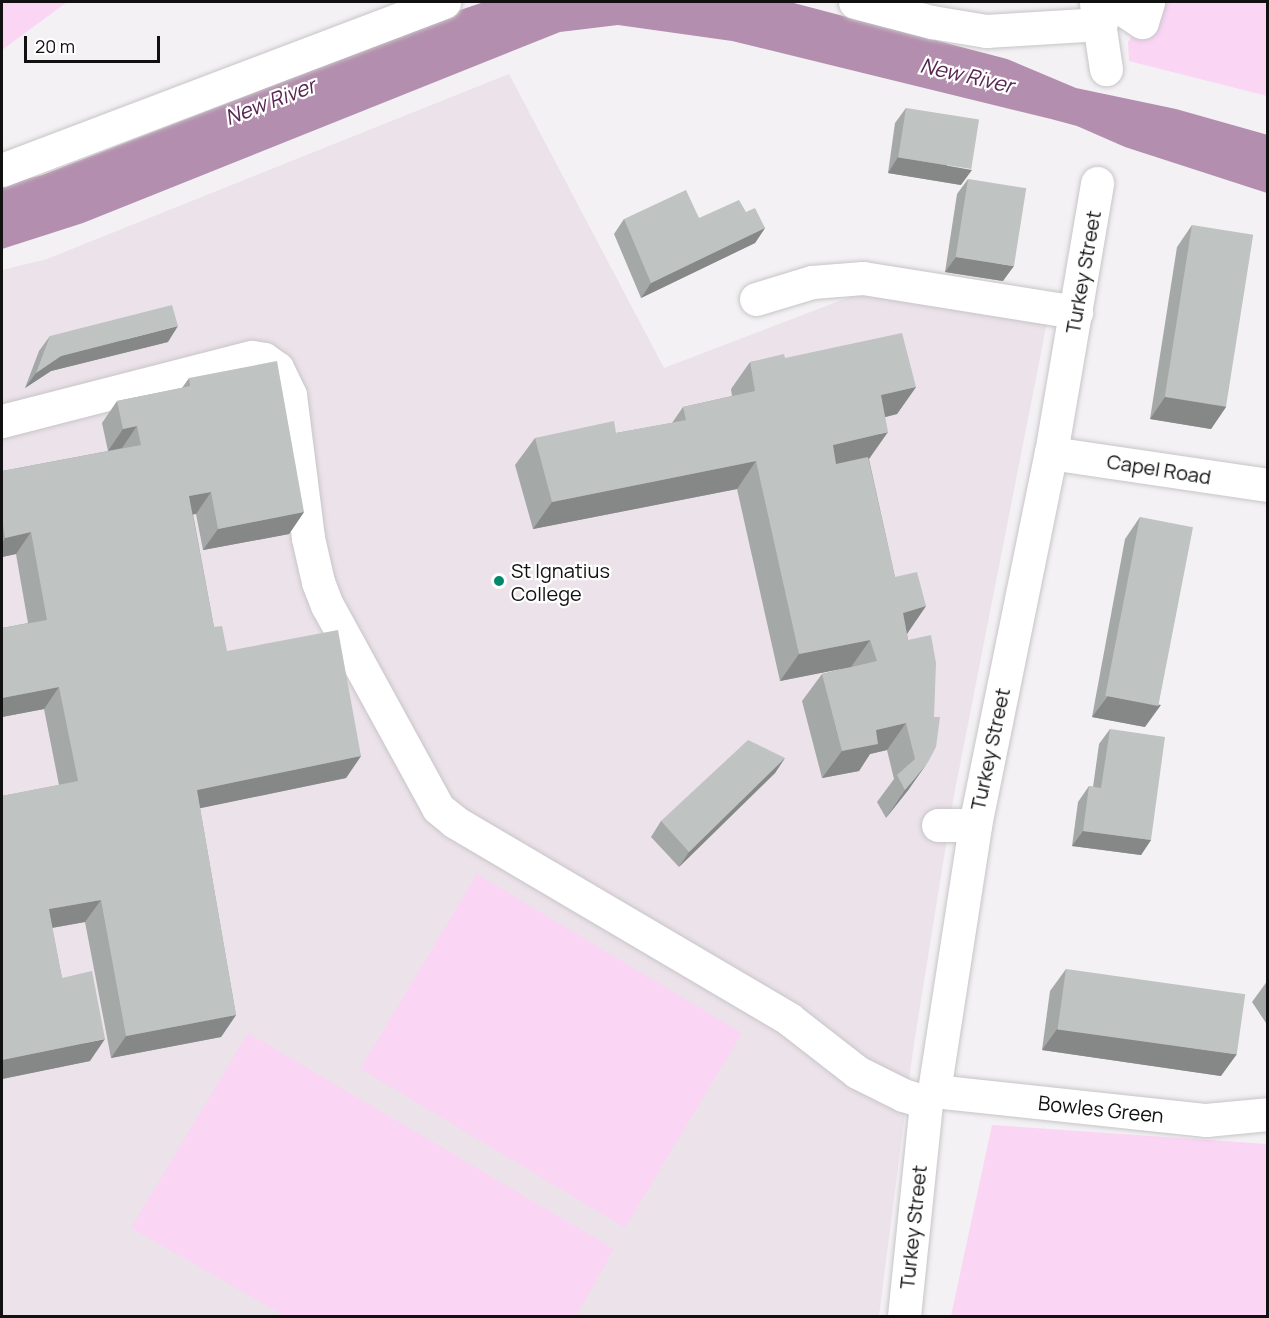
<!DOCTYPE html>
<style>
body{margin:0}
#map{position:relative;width:1269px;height:1318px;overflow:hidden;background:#f4f1f4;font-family:Manrope,sans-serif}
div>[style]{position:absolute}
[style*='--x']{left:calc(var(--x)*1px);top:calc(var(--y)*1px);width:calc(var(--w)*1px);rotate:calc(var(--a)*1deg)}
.built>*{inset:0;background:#ece2ea}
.green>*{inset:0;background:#fad5f4;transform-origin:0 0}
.water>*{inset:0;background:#b48eae}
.roads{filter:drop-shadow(0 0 2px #c7c5c7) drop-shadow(0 0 2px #c7c5c7)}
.minor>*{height:33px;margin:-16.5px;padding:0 16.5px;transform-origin:16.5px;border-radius:16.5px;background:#fff}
.wall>*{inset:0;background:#a4a8a7}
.shaded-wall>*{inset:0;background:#868888}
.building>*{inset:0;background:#bfc3c2;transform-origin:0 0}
.dots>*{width:16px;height:16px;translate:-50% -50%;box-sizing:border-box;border:3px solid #fff;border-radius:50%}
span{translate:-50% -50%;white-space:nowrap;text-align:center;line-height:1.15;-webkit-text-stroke:4.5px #fff;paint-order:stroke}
.street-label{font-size:20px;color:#111}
.poi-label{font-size:20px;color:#111}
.left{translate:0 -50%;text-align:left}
.water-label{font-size:21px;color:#572651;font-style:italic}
.frame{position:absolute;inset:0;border:3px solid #111;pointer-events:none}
.scale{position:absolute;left:24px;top:36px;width:136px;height:27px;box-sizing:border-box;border:3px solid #111;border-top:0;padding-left:8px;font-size:18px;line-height:21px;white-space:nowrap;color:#111;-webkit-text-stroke:4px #fff;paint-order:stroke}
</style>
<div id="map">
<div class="built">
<i style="clip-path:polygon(509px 74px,664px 368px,860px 293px,1048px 317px,954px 795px,913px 1050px,879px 1316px,2px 1316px,2px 270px,47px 259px)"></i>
</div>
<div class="green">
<i style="clip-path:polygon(2px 2px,67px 2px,2px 50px)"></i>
<i style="clip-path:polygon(1129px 2px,1267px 2px,1267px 96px,1129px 61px,1128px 42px,1142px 22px)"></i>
<i style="left:477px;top:874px;width:309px;height:227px;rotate:31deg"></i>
<i style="clip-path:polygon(248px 1033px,614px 1249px,576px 1316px,285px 1316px,131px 1228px)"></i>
<i style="clip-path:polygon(992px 1125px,1267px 1144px,1267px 1316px,951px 1316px)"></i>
</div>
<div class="water">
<i style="clip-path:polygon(484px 2px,790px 2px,1007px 59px,1076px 88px,1176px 109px,1268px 135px,1267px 193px,1125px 147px,1077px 126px,1051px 119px,732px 41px,618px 25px,560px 32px,83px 223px,2px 249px,2px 185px,42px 175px,251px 94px,395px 32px)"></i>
</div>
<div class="roads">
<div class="minor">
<i style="--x:855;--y:2;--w:80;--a:14.6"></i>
<i style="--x:932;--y:22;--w:55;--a:9.5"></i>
<i style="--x:986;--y:31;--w:115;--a:-3.5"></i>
<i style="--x:1112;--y:2;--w:36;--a:34"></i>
<i style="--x:1142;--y:22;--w:21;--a:-73"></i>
<i style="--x:1096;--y:3;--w:67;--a:81.4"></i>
<i style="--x:2;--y:170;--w:473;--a:-20.8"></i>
<i style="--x:756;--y:299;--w:59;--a:-16.9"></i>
<i style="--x:812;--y:282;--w:51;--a:-4.5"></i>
<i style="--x:863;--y:278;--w:216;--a:9.1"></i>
<i style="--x:2;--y:421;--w:258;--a:-14.4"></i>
<i style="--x:252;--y:357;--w:12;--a:9"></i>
<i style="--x:264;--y:359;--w:16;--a:35"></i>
<i style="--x:277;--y:368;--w:30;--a:64"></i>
<i style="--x:290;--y:395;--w:144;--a:82.8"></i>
<i style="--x:308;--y:538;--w:45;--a:77.2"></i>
<i style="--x:318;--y:582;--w:25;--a:69"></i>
<i style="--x:327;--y:605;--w:231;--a:61.3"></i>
<i style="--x:438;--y:808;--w:22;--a:39"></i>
<i style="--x:455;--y:822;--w:388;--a:30.5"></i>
<i style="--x:789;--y:1019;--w:86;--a:37.9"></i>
<i style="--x:857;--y:1072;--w:51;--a:26.6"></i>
<i style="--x:903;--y:1095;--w:24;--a:17"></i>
<i style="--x:1051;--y:453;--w:219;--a:8.4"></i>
<i style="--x:938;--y:825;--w:37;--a:0"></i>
<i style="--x:934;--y:1091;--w:274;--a:6.1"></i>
<i style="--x:1206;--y:1120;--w:62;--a:-5.5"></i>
<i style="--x:904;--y:1316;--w:215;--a:-84.1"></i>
<i style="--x:926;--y:1102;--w:14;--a:-54"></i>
<i style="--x:934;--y:1091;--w:269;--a:-81.2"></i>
<i style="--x:975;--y:825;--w:380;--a:-78.5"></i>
<i style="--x:1051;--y:453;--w:274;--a:-80.3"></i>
</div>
</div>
<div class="wall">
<i style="clip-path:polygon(906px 108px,961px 185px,888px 173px,895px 123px)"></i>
<i style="clip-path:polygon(968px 179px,1003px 281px,945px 272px,957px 194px)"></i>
<i style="clip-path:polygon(746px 212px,765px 228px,755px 243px,641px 298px,614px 234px,624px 219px,699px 218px)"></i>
<i style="clip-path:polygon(1192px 225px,1226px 407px,1211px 429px,1150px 419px,1177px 247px)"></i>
<i style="clip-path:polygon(50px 336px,168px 342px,51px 371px,25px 388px,39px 351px)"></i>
<i style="clip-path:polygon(785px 358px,916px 387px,897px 414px,885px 417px,869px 459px,895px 577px,926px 606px,907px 633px,908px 640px,936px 663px,909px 789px,886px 818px,877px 802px,894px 779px,887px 750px,870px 754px,859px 771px,822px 778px,802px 701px,822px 674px,850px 667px,780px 681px,737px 489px,533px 529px,515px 465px,535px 438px,616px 433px,672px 423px,683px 407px,732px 396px,731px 389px,750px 362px)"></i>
<i style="clip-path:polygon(189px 378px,304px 512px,289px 534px,203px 550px,196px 514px,193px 514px,214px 627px,227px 651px,361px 756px,346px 778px,200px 808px,236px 1015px,221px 1037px,111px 1058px,85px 922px,52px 928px,62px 978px,90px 1061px,2px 1079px,2px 796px,59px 785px,44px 709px,2px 717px,2px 628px,28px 623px,16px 554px,2px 557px,2px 471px,108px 451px,102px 423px,117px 401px,182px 388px)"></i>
<i style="clip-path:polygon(1140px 517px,1145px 727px,1092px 717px,1125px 539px)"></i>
<i style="clip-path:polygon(1110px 729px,1151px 840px,1141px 855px,1072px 846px,1078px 802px,1089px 786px,1093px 787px,1099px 744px)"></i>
<i style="clip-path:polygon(785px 758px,775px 773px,679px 867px,651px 837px,661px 821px)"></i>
<i style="clip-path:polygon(1066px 969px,1221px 1076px,1042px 1050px,1050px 991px)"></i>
<i style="clip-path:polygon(1268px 980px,1268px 1026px,1252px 1002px)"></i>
</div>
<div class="shaded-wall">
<i style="clip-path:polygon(898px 157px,972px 170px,961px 185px,888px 173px)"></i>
<i style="clip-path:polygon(765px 228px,755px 243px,641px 298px,651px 283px)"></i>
<i style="clip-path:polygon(956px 257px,1014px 266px,1003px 281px,945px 272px)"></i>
<i style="clip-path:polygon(178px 326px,168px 342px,51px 371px,25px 388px,36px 373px,61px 356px)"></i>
<i style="clip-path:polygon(916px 387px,897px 414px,862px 423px,881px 395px)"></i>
<i style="clip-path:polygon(1165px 397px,1226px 407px,1211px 429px,1150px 419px)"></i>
<i style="clip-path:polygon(137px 426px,122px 448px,108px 451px,123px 429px)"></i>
<i style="clip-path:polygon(888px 432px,869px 459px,814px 473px,833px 445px)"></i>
<i style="clip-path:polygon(756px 461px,737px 489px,533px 529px,552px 502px)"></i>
<i style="clip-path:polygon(211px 492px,196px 514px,174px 518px,189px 496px)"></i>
<i style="clip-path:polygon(304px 512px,289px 534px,203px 550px,218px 529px)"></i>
<i style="clip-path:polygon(31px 532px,16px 554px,2px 557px,2px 543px,5px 538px)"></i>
<i style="clip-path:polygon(926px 606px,907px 634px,903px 613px)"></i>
<i style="clip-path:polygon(870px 640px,851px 667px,780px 681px,799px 654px)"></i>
<i style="clip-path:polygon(59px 687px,44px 709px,2px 717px,2px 698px)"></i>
<i style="clip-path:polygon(1108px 696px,1161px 705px,1145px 727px,1092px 717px)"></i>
<i style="clip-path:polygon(906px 723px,887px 750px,870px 754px,859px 771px,822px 778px,842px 751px,876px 730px)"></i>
<i style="clip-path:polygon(361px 756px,346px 778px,182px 812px,197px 790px)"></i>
<i style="clip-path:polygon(785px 758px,775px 773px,679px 867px,689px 852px)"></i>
<i style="clip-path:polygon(928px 762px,909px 789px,886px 818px,905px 790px)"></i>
<i style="clip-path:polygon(1083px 831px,1151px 840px,1141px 855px,1072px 846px)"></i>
<i style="clip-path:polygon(101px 900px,85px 922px,34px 931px,49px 909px)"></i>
<i style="clip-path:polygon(236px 1015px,221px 1037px,111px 1058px,126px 1036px)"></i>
<i style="clip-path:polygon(1057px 1029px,1237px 1054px,1221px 1076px,1042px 1050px)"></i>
<i style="clip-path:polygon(105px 1039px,90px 1061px,2px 1079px,2px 1060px)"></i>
</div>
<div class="building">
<i style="left:906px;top:108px;width:74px;height:50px;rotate:9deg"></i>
<i style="left:968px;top:179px;width:59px;height:79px;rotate:9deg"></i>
<i style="clip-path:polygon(686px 190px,699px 218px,739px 200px,746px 212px,755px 208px,765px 228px,651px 283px,624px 219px)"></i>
<i style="left:1192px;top:225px;width:62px;height:174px;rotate:9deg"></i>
<i style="clip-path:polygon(172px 305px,178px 326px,61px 356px,36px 373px,50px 336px)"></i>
<i style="clip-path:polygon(902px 333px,916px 387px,881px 395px,888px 432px,833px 445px,836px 464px,868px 457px,895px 577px,917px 572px,926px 606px,903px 613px,908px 640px,931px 635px,936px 663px,934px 717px,940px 717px,936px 747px,928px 762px,905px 790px,897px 775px,915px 759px,906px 723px,876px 730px,878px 744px,842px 751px,822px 674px,877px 661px,870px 640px,799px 654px,756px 461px,552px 502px,535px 438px,614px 421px,616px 433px,686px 420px,683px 407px,755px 391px,750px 362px,784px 354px,785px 358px)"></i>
<i style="clip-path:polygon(277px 361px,304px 512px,218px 529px,211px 492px,189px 496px,214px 627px,222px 626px,227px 651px,338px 630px,361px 756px,197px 790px,236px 1015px,126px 1036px,101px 900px,49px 909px,62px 978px,92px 971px,105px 1039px,2px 1060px,2px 796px,78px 781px,59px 687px,2px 698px,2px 628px,47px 620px,31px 532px,5px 538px,2px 519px,2px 471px,141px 445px,137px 426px,123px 429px,117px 401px,190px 386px,189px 378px)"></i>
<i style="left:1140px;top:517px;width:54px;height:182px;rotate:11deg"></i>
<i style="clip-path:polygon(1110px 729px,1165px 737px,1151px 840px,1083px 831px,1089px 786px,1101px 788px)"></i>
<i style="clip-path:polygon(748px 740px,785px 758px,689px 852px,661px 821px)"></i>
<i style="left:1066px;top:969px;width:181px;height:61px;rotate:8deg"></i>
</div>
<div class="dots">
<i style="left:499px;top:581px;background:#02886c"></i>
</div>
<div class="street-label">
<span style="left:1083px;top:272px;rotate:-80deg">Turkey Street</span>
<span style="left:1159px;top:469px;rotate:9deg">Capel Road</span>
<span style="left:990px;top:749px;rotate:-78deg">Turkey Street</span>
<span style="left:1101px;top:1109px;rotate:6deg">Bowles Green</span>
<span style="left:913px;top:1227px;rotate:-84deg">Turkey Street</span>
</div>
<div class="poi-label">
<span class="left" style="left:511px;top:582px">St Ignatius<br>College</span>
</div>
<div class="water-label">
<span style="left:967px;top:75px;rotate:13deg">New River</span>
<span style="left:270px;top:101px;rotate:-21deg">New River</span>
</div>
<div class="frame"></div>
<div class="scale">20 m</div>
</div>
